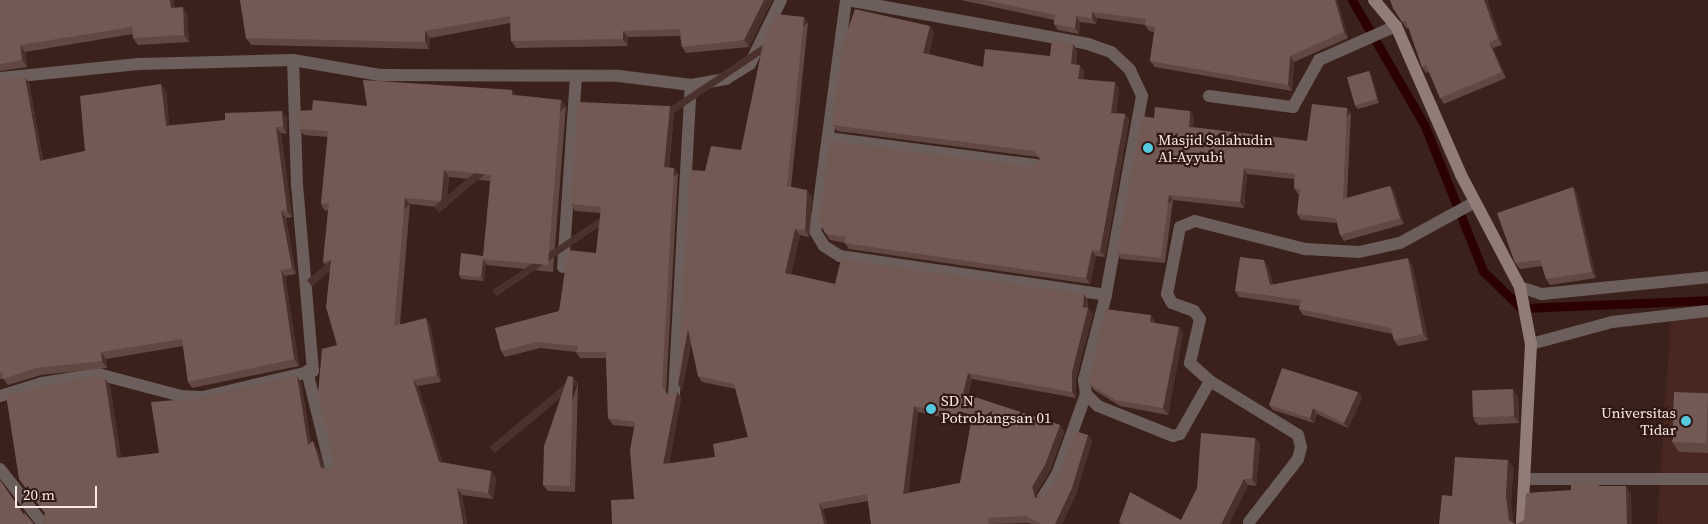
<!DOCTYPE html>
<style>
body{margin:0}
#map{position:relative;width:1708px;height:524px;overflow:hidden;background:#3a211c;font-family:"Source Serif 4",serif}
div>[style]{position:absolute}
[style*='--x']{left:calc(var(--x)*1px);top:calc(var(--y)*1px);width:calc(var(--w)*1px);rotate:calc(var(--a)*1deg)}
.built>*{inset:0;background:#472720}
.stream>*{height:9px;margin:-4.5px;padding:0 4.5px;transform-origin:4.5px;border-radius:4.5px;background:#2c0000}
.lane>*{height:12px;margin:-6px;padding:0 6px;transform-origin:6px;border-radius:6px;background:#6c5e5b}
.street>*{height:12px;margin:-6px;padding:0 6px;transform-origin:6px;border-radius:6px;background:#6c5e5b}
.secondary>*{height:12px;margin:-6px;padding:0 6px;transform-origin:6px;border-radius:6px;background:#917c77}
.wall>*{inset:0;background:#624842}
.shaded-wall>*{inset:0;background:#4b312c;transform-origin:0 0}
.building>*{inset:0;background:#735954;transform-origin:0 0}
.dots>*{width:14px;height:14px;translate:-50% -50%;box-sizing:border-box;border:2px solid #301813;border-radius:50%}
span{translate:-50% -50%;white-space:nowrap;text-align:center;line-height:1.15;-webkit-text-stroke:4.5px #301813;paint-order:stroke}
.poi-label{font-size:15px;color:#f9e8e4}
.left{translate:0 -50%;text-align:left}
.right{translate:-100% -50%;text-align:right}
.scale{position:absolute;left:15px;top:486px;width:82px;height:22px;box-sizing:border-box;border:2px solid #f9e8e4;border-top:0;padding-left:6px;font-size:15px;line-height:18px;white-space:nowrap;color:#f9e8e4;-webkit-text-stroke:4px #301813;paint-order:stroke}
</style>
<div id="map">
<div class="built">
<i style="clip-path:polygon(1671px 317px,1708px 317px,1708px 524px,1657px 524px)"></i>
</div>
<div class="stream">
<i style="--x:1352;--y:0;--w:143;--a:59.9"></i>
<i style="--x:1424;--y:124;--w:158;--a:68.1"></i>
<i style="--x:1483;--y:271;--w:53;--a:44.2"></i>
<i style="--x:1521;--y:308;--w:187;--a:-2.4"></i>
</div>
<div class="lane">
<i style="--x:1210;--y:381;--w:103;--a:31.5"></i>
<i style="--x:1298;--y:435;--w:12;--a:76"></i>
<i style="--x:1301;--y:447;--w:12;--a:104"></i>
<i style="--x:1298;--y:459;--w:80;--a:127.9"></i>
</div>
<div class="street">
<i style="--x:846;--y:0;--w:233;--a:97.6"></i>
<i style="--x:815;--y:231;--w:17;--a:59"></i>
<i style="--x:824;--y:246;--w:19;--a:32"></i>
<i style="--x:840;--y:256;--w:269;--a:8.3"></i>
<i style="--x:847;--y:0;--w:245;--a:10.3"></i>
<i style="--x:1088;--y:44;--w:24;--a:19"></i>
<i style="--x:1111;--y:52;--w:26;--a:43"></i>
<i style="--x:1130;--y:70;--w:29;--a:65"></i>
<i style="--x:1142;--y:96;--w:202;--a:100.3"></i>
<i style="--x:1106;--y:295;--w:88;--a:104.5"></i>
<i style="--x:1084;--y:380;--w:14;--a:82"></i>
<i style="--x:1086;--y:394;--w:17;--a:45"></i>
<i style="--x:1098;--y:406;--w:81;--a:21.8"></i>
<i style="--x:1173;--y:436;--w:7;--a:-16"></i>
<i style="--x:1180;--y:434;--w:61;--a:-60.5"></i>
<i style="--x:1210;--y:381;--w:27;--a:-138"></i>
<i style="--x:1190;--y:363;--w:45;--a:-77.2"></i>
<i style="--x:1200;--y:319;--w:10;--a:-127"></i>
<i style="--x:1194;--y:311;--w:23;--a:-160"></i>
<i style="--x:1172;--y:303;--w:10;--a:-119"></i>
<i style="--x:1167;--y:294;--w:68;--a:-79"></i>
<i style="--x:1180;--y:227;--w:16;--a:-22"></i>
<i style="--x:1195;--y:221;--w:114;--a:14.3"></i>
<i style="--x:1305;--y:249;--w:54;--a:3.2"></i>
<i style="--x:1359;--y:252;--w:42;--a:-12.4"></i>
<i style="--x:1400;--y:243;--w:85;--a:-28.7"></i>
<i style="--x:0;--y:78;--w:139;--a:-5.8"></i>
<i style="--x:138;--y:64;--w:155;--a:-1.5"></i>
<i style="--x:293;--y:60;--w:88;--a:9.8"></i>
<i style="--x:380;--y:75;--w:239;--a:0.2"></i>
<i style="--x:619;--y:76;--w:73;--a:7.1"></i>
<i style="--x:691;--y:85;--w:36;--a:-10"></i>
<i style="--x:726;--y:79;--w:28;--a:-32"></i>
<i style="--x:750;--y:64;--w:71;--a:-64.2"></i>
<i style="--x:1209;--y:96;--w:85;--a:7.5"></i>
<i style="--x:1293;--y:107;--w:54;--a:-61"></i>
<i style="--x:1319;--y:60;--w:84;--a:-23.8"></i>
<i style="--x:828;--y:138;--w:211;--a:7.4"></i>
<i style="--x:563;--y:267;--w:191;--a:-86.1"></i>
<i style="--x:1520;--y:287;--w:23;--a:18"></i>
<i style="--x:1542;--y:294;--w:167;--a:-5.8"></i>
<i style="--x:1531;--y:344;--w:84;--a:-15.2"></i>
<i style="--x:1612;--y:322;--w:97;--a:-6.5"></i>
<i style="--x:307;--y:371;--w:101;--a:76.2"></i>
<i style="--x:674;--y:394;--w:309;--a:-86.9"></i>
<i style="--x:0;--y:396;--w:44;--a:-17.2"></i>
<i style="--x:42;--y:383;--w:57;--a:-9.1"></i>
<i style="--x:98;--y:374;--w:86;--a:14.8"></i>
<i style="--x:181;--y:396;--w:22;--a:3"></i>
<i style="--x:203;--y:397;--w:113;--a:-13.3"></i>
<i style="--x:313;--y:371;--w:186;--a:-94.9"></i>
<i style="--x:297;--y:186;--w:126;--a:-91.8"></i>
<i style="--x:0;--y:469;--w:70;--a:52"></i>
<i style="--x:1526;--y:479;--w:182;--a:0"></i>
<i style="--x:1043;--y:497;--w:26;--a:-58"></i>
<i style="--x:1057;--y:475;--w:86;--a:-70.3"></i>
</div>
<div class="secondary">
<i style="--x:1374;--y:0;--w:34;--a:50"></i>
<i style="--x:1396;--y:26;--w:163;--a:66.4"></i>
<i style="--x:1461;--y:175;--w:127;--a:62.2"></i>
<i style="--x:1520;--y:287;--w:58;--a:79.1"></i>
<i style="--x:1531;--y:344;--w:180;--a:92.9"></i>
</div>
<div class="wall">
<i style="clip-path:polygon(0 0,175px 8px,187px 14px,189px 42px,138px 45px,133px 38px,133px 34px,25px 52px,27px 67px,0 71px)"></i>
<i style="clip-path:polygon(240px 0,772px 0,749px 47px,686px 53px,682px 47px,680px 36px,628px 37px,628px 46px,516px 48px,511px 41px,510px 23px,430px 38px,429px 49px,251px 45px,246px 38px)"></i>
<i style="clip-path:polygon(961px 0,1337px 0,1348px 38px,1294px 62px,1292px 91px,1155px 67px,1150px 61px,1154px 32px,1149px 31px,1145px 25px,1097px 18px,1096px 24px,1080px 22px,1079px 34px,1058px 30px,1054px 24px,1054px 20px)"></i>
<i style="clip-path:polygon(1487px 0,1502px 45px,1493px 48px,1506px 78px,1444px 104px,1440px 98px,1429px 72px,1426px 73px,1422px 67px,1409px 28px,1406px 28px,1393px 8px)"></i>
<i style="clip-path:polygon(evenodd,804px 17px,808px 23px,791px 187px,812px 196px,809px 237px,800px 235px,791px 274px,835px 284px,1084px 294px,1088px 301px,1088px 308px,1093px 314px,1076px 378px,1076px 398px,972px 379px,968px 395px,1060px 425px,1064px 432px,1050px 471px,1036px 493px,1037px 497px,1045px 496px,1088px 435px,1092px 441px,1076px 494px,1062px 524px,1032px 524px,1029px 523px,991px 524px,871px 524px,868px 501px,823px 509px,827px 524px,612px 524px,634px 499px,634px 427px,613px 425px,608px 418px,606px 358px,580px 358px,576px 352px,540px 348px,505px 357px,501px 351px,559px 311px,596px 253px,601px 213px,575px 211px,571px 204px,674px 112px,669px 168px,674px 168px,678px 174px,666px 393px,669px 396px,677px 392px,681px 398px,669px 464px,715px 457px,748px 437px,736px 389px,702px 382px,698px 376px,691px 343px,682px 391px,705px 171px,741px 150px,804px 17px,918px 412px,971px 423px,960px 483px,908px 493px,918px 412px)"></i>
<i style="clip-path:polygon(934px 32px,929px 54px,983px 67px,1050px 56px,1073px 44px,1077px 50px,1076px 64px,1084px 71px,1083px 79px,1119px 88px,1116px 113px,1125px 114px,1129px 120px,1105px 257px,1096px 256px,1090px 284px,849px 249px,845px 243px,830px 240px,826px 234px,1032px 167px,1040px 160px,1038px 157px,837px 131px,832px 125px)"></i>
<i style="clip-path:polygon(1369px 71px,1371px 74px,1379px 103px,1358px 109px,1355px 106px)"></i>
<i style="clip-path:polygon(0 78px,29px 83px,43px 160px,85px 151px,166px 91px,169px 125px,287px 118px,287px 134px,281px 133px,292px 217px,286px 218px,296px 274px,285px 276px,299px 366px,192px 388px,188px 382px,183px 346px,106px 359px,107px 368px,41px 375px,8px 385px,3px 379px,0 379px)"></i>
<i style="clip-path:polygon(512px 90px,516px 95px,561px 100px,566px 106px,553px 272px,487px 265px,486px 263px,484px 281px,461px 279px,459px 275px,483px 256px,490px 181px,449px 177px,446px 208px,410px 204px,400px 324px,430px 324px,441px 382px,418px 386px,442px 462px,491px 471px,496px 478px,493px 499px,462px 495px,467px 524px,43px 524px,45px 513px,19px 479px,105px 379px,110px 386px,121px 458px,159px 453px,200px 398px,297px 376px,301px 382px,311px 443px,317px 448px,324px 468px,332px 469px,334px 461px,337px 345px,330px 268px,328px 268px,323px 262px,328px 210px,325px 211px,321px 204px,328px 137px,304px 135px,299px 129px,312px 110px,367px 106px)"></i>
<i style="clip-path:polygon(1190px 111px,1194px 117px,1193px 127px,1307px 141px,1351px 113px,1347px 198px,1390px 186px,1394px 191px,1404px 224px,1344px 241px,1340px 235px,1337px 223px,1301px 220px,1297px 214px,1299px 194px,1298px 194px,1294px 188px,1294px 179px,1247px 174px,1244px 208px,1173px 200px,1165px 263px,1121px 259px,1117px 253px,1154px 118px)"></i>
<i style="clip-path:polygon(1573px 187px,1577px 194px,1596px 278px,1550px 285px,1546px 279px,1542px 266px,1520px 269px,1515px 263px)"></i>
<i style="clip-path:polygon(1412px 264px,1428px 340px,1398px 346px,1394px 340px,1392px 334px,1303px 315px,1299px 309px,1300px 306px,1239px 297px,1235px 291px,1268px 266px,1273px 285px)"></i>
<i style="clip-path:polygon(1155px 321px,1155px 323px,1183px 333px,1168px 415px,1120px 406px,1094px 390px,1089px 384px)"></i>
<i style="clip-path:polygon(578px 383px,575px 492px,548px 491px,543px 485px)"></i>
<i style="clip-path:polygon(1358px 392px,1362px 398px,1348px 428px,1317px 414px,1314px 423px,1273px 410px,1269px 405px)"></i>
<i style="clip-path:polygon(1708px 393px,1708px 453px,1679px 452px,1672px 442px)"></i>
<i style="clip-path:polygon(1518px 396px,1519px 423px,1478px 425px,1473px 419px)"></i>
<i style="clip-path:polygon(1255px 438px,1260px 444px,1256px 486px,1248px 485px,1229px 524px,1120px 524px,1119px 522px,1181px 520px)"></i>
</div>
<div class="shaded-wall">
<i style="clip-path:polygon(170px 0,174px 0,176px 15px,171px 8px)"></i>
<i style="clip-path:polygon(764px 0,772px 0,749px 47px,744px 40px)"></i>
<i style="clip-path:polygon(1335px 0,1337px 0,1348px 38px,1344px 32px)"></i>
<i style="clip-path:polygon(1484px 0,1487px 0,1502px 45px,1498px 39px)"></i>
<i style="clip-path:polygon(183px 7px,187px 14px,189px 42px,184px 35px)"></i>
<i style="clip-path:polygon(1092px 12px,1097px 18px,1096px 24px,1092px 18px)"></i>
<i style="clip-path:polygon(1076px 16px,1080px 22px,1079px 34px,1075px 28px)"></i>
<i style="left:804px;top:17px;width:7px;height:170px;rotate:56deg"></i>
<i style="clip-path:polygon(930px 26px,934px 32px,928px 59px,923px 53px)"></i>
<i style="clip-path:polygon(425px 31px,430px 38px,429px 49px,425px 42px)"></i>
<i style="clip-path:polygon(623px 31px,628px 37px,628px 46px,623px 39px)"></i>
<i style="clip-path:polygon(1489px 42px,1493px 48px,1506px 78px,1502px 72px)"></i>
<i style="clip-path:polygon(1073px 44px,1077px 50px,1076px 70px,1071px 64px)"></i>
<i style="clip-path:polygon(20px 45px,25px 52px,27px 67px,22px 60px)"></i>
<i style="clip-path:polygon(1290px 56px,1294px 62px,1292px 91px,1288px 85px)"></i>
<i style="clip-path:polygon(1080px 65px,1084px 71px,1083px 85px,1078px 79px)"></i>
<i style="clip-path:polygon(1369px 71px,1371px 74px,1379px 103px,1377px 99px)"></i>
<i style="clip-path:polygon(25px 77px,29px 83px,44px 167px,40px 161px)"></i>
<i style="clip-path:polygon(1115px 82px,1119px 88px,1116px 119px,1111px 113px)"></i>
<i style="clip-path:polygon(161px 84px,166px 91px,170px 132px,166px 126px)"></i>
<i style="clip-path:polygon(512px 90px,517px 96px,512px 95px)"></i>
<i style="left:561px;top:100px;width:8px;height:166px;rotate:50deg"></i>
<i style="clip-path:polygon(670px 106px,674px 112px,668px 174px,664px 167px)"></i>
<i style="left:1347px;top:108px;width:6px;height:91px;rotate:51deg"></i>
<i style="clip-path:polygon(282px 111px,287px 118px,287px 134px,283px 127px)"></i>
<i style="clip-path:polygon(1190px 111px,1194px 117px,1193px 132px,1189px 127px)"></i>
<i style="clip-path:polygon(1125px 114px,1129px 120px,1105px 257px,1100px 251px)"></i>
<i style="clip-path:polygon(276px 127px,281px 133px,292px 217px,287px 210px)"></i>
<i style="left:674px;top:168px;width:7px;height:219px;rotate:56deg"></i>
<i style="clip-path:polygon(1244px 168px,1247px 174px,1244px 208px,1240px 202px)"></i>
<i style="clip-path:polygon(444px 170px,449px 177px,446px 208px,441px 201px)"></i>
<i style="clip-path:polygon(1390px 186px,1394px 191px,1404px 224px,1400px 218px)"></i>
<i style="clip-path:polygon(1573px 187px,1577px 194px,1596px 278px,1592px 272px)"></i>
<i style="clip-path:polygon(807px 190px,812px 196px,809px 237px,805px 230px)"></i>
<i style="left:1169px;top:195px;width:6px;height:64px;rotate:51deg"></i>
<i style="left:405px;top:198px;width:8px;height:128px;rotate:50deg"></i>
<i style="clip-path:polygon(281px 211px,286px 218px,296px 274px,292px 268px)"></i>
<i style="clip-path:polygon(795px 229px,800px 235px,790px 279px,785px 273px)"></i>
<i style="clip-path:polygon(1092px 250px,1096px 256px,1090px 284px,1086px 278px)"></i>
<i style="clip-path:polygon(1408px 258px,1412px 264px,1428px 340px,1423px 334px)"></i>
<i style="clip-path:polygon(483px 260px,486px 263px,484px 281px,481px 277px)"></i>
<i style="clip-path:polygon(1264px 260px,1268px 266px,1274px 291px,1270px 285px)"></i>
<i style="clip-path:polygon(281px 270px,285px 276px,299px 366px,294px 359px)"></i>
<i style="clip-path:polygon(1084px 294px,1088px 301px,1087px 313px,1083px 307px)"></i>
<i style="clip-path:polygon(1088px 308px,1093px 314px,1076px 378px,1076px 398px,1072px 392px,1072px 372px)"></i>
<i style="clip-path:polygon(1151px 315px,1155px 321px,1154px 329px,1150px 322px)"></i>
<i style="clip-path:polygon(426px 318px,430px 324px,441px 382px,437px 375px)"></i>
<i style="clip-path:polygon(1179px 327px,1183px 333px,1168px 415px,1163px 408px)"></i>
<i style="clip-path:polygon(688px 329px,692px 335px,682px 391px,678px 384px)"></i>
<i style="clip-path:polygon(101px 352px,106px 359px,107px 368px,102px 361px)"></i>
<i style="clip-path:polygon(968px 373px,972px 379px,967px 399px,963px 393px)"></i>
<i style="clip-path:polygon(297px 376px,301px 382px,312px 452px,308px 445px)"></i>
<i style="left:573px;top:377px;width:8px;height:109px;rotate:50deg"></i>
<i style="clip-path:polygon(105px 379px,110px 386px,122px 465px,117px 458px)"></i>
<i style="clip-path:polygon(413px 380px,418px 386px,444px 468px,439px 462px)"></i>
<i style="clip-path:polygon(1513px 389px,1518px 396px,1519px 423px,1514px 416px)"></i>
<i style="clip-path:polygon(677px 392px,681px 398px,668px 471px,663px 464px)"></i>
<i style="clip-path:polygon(1358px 392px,1362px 398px,1348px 428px,1344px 423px)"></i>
<i style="clip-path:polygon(914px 406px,918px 412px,908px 500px,903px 494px)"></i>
<i style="clip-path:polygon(1313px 408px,1317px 414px,1314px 423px,1310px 418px)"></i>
<i style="clip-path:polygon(1060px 425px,1064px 432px,1050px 471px,1036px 493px,1039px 504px,1035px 498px,1032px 487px)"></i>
<i style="clip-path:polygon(1088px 435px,1092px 441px,1076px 494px,1062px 524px,1055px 524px)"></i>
<i style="clip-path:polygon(1255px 438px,1260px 444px,1256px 486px,1252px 479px)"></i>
<i style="clip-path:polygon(313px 441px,317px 448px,326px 475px,321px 468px)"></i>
<i style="clip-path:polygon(1508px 460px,1514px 468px,1511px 503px,1514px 524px,1509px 520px,1506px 495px)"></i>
<i style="clip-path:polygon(491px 471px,496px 478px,493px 499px,488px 493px)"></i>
<i style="clip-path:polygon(1244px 479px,1248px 485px,1229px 524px,1221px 524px)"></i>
<i style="clip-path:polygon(1626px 486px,1631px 493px,1632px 524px,1627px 524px)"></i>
<i style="clip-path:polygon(457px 488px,462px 495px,467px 524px,463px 524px)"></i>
<i style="clip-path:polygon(819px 503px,823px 509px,827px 524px,824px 524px)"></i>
</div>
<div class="building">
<i style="clip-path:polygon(0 0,170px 0,171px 8px,183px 7px,184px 35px,133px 38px,132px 27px,20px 45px,22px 60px,0 64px)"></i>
<i style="clip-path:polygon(240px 0,764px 0,744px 40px,682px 47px,680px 29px,623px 31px,623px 39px,511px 41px,510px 16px,425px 31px,425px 42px,246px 38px)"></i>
<i style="clip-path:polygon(985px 0,1335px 0,1344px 32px,1290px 56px,1288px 85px,1150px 61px,1155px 27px,1145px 25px,1146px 19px,1092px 12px,1092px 18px,1076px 16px,1075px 28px,1054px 24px,1055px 15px)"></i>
<i style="clip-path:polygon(1390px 0,1484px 0,1498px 39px,1489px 42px,1502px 72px,1440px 98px,1426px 65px,1422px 67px,1406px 21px,1402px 22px,1393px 8px)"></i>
<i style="clip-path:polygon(855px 9px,930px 26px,923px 53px,983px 67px,985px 49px,1050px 56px,1052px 40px,1073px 44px,1071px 64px,1080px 65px,1078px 79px,1115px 82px,1111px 113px,1125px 114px,1100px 251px,1092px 250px,1086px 278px,844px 243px,846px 237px,826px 234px,819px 223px,830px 141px,1032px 167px,1041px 159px,1034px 151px,832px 125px,843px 44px)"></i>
<i style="clip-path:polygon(evenodd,776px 14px,804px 17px,787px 186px,807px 190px,805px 230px,795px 229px,785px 273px,835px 284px,841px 259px,1084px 294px,1083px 307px,1088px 308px,1072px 372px,1072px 392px,968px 373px,963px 393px,1060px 425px,1045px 465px,1032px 487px,1035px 498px,1045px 496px,1060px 473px,1075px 431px,1088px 435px,1072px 488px,1055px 524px,1041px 524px,1025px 516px,987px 518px,989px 524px,871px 524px,867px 494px,819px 503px,824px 524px,612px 524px,611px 500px,634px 499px,630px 450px,635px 422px,608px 418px,606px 352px,576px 352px,578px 346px,536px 342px,501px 351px,495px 328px,559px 311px,568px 250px,596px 253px,601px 207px,571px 204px,578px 102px,670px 106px,664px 167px,674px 168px,662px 387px,669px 396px,677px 392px,663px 464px,715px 457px,713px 444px,748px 437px,734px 384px,698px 376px,688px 329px,678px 384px,690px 170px,705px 171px,711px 146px,741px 150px,764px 39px,776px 14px,914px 406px,972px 418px,960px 483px,903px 494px,914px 406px)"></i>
<i style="left:1369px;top:71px;width:29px;height:23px;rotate:74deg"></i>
<i style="clip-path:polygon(25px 77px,40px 161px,85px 151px,80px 96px,161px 84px,166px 126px,225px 120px,225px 113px,282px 111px,283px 127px,276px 127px,287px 210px,281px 211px,292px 268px,281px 270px,294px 359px,188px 382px,182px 339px,101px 352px,102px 361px,36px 368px,3px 379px,2px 372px,0 372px,0 78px)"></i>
<i style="clip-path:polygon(363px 80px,512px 90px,512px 95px,561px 100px,548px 265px,483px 259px,491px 175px,444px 170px,441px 201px,405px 198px,394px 326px,426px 318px,437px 375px,413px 380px,439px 462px,491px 471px,488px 493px,457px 488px,463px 524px,43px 524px,45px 513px,19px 479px,6px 395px,93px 376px,105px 379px,117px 458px,159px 453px,151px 402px,200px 398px,297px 376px,308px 445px,313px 441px,321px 468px,332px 469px,334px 461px,318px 393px,322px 349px,337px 345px,326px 307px,331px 260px,323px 262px,329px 203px,321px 204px,328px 131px,299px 129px,298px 111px,312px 110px,313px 100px,367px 106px)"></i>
<i style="clip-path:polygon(1312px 104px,1347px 108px,1343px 199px,1390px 186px,1400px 218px,1340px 235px,1336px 218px,1297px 214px,1300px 189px,1294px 188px,1295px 174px,1244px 168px,1240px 202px,1169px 195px,1161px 258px,1117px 253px,1142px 116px,1154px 118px,1155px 107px,1190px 111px,1189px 127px,1307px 141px)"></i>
<i style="clip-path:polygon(1573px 187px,1592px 272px,1546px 279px,1540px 260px,1515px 263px,1497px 213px)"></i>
<i style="clip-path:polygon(461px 253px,483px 256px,483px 259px,481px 277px,459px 275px)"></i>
<i style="clip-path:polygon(1240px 257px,1264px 260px,1270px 285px,1408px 258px,1423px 334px,1394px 340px,1391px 328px,1299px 309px,1301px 300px,1235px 291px)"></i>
<i style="clip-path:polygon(1105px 309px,1151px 315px,1150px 322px,1179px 327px,1163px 408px,1116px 400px,1089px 384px)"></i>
<i style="clip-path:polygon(1282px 368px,1358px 392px,1344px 423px,1313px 408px,1310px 418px,1269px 405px)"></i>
<i style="clip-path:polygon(568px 376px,573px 377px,570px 486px,543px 485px,544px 446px)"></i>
<i style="left:1513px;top:389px;width:27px;height:41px;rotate:88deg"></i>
<i style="left:1674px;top:392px;width:34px;height:50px;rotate:2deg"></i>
<i style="clip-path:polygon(1201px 433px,1255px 438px,1252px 479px,1244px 479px,1221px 524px,1123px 524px,1119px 522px,1130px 492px,1181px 520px,1197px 488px)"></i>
<i style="clip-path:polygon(1455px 457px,1508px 460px,1506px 495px,1509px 520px,1515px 524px,1439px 524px,1442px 495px,1452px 496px)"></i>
<i style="clip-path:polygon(0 480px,25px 516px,24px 512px,34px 524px,0 524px)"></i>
<i style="clip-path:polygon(1599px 482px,1599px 486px,1626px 486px,1627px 524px,1516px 524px,1524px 520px,1526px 493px,1571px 490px,1571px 483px)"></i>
</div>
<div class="dots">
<i style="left:1148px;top:148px;background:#56c9e0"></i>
<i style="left:931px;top:409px;background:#56c9e0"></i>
<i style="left:1686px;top:421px;background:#56c9e0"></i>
</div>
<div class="poi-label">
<span class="left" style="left:1158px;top:148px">Masjid Salahudin<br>Al-Ayyubi</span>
<span class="left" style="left:941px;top:409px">SD N<br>Potrobangsan 01</span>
<span class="right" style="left:1676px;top:421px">Universitas<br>Tidar</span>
</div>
<div class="scale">20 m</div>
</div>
